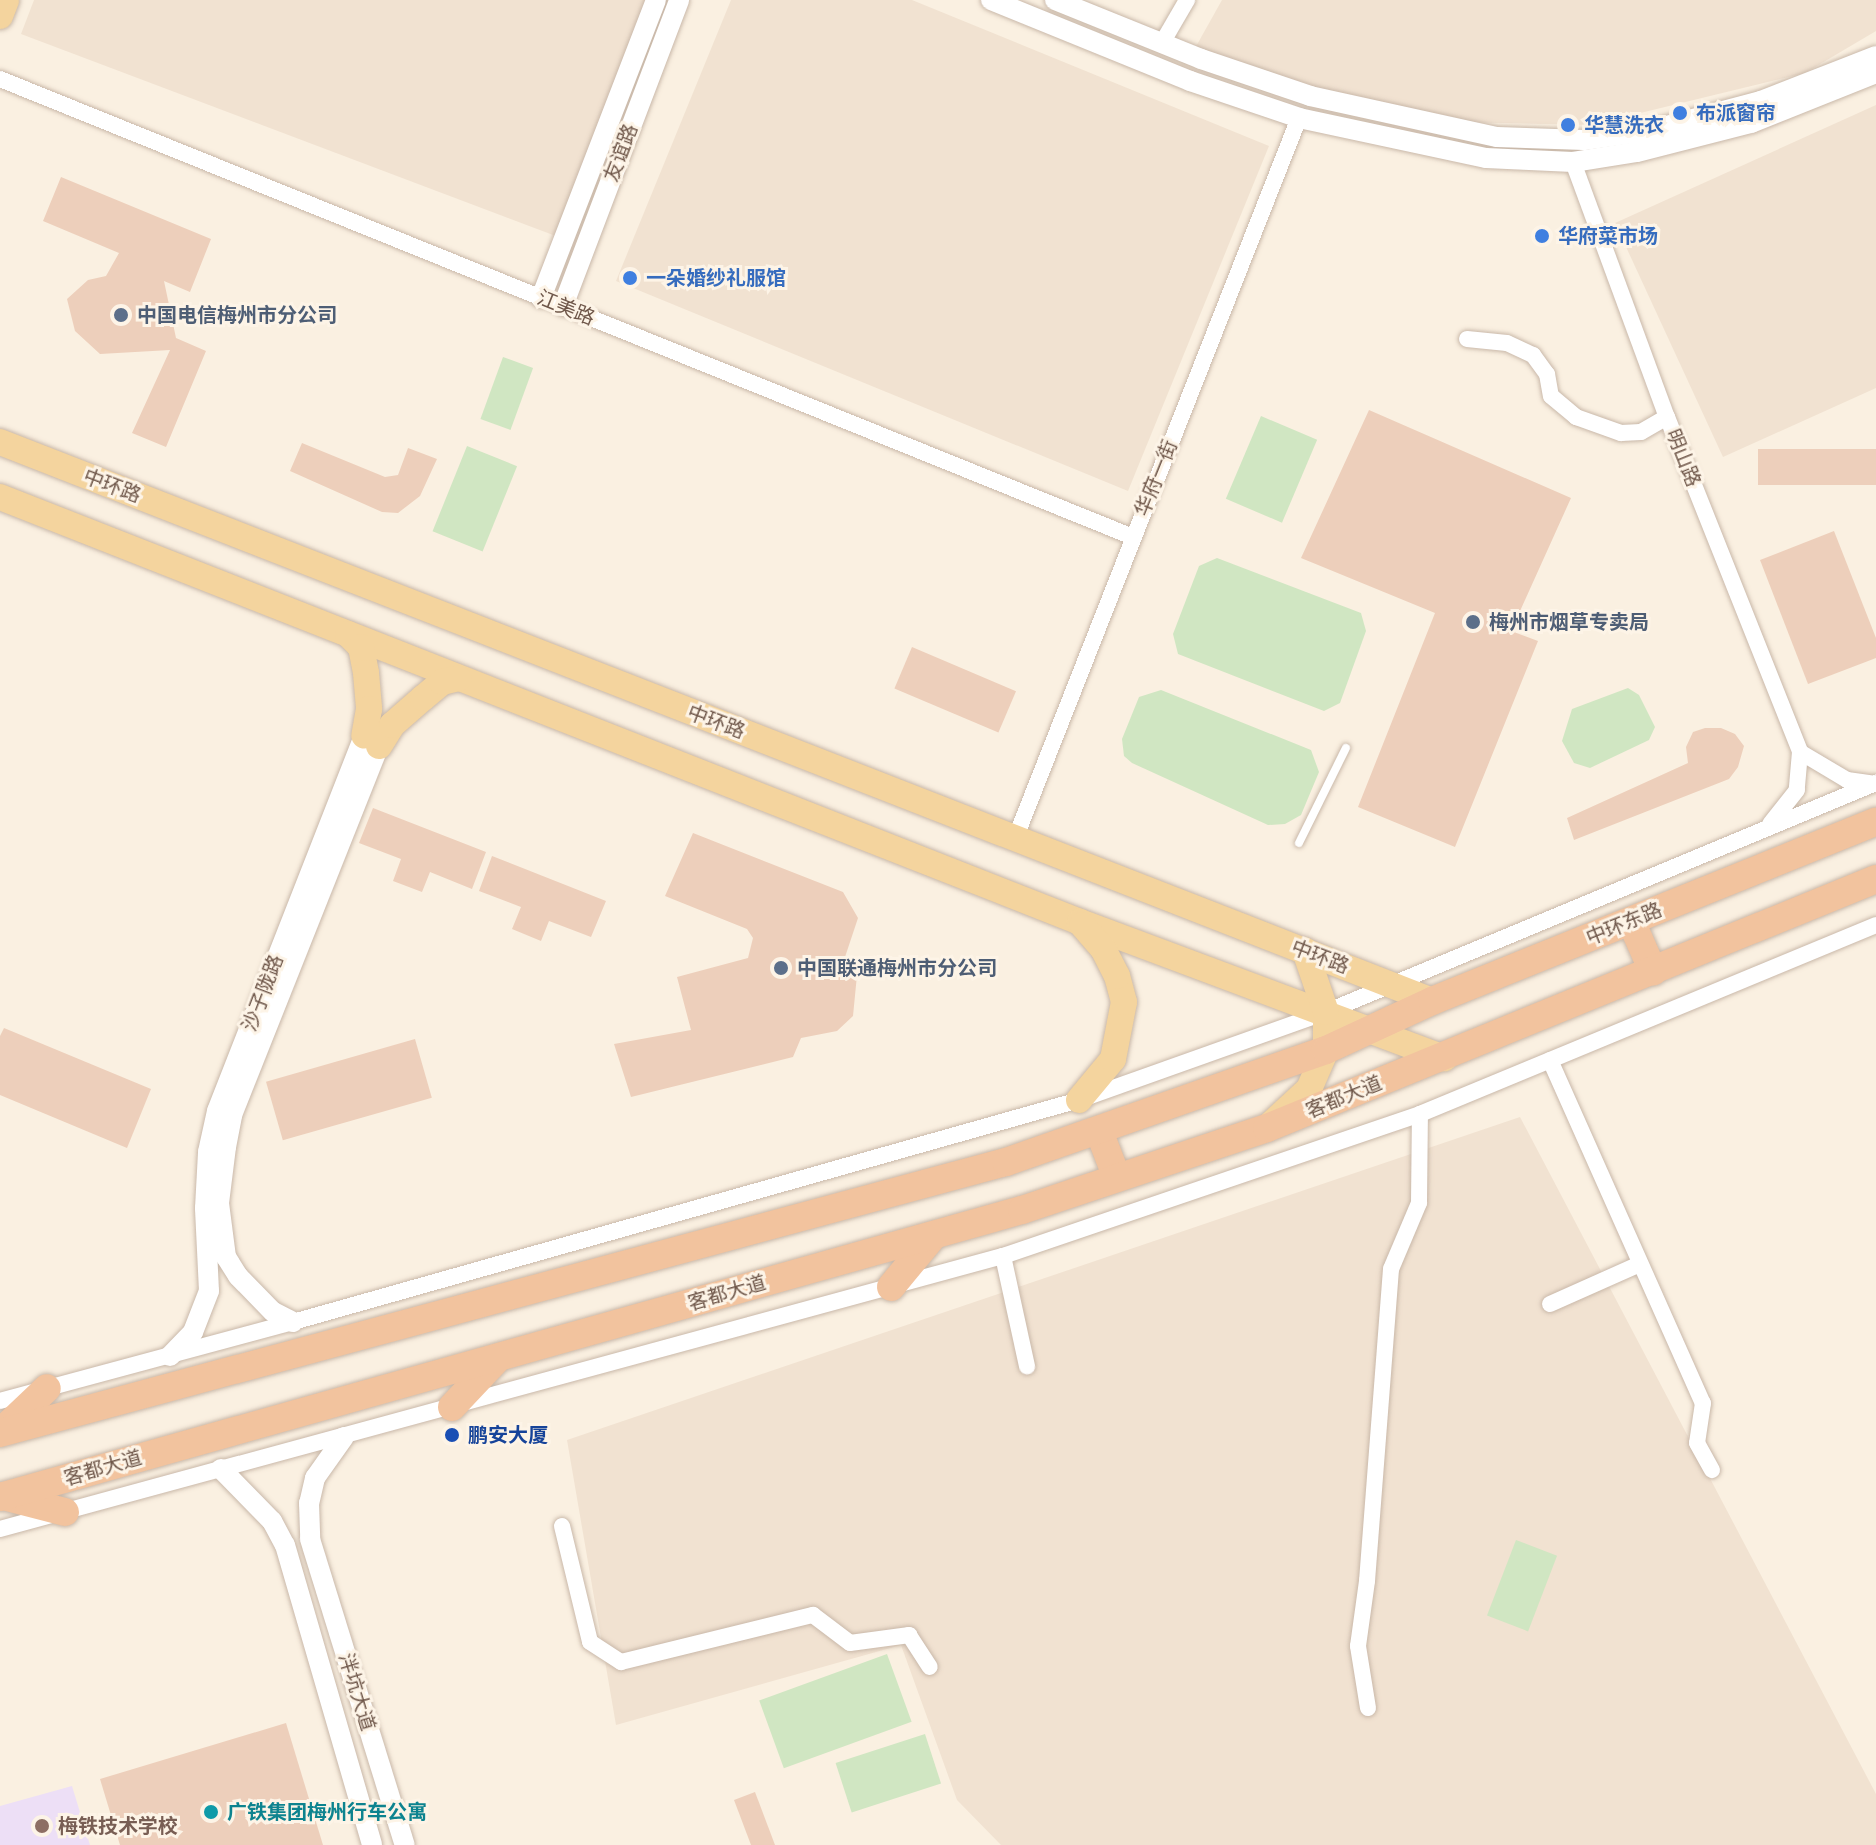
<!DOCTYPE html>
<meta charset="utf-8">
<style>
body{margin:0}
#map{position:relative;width:1876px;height:1845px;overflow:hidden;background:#faf0e1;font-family:Raleway,"Noto Sans SC",sans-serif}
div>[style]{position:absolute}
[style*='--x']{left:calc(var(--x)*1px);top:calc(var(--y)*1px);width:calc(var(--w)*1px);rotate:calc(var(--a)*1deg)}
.residential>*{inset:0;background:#f1e2d1}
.education>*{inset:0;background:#eddff6}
.green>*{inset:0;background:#d0e6c2;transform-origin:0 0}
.building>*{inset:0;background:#edcfbb;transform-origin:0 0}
.roads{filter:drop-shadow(0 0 2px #c9b8a9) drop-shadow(0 0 2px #c9b8a9)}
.service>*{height:8px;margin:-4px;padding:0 4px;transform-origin:4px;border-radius:4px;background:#fff}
.minor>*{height:16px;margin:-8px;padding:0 8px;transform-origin:8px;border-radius:8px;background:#fff}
.tertiary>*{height:20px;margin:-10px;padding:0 10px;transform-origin:10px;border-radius:10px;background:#fff}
.primary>*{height:26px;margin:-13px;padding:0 13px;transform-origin:13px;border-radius:13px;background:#f4d49e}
.trunk>*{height:28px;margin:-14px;padding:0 14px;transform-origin:14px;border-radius:14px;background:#f2c39e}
.dots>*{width:22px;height:22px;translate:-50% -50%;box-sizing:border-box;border:4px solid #fdf4e7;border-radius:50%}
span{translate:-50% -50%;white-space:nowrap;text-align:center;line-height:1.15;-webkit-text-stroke:6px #fdf4e7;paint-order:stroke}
.shop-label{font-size:20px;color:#366cbe;font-weight:700}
.left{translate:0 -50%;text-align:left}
.street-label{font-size:20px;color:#6f574a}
.service-label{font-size:20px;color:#4e5e75;font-weight:700}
.transit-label{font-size:20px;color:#164399;font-weight:700}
.culture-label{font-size:20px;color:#0d838f;font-weight:700}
.education-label{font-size:20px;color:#785e54;font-weight:700}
</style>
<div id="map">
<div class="residential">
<i style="clip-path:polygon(34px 0,661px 0,569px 241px,21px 34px)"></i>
<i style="clip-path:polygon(731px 0,912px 0,1269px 146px,1128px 491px,616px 281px)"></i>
<i style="clip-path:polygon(1222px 0,1876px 0,1876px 31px,1805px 73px,1591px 125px,1403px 121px,1194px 50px)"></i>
<i style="clip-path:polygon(1876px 105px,1876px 388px,1723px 457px,1615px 223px)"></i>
<i style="clip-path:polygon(1520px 1117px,1876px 1794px,1876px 1845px,1001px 1845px,957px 1800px,901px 1645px,616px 1725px,567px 1440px)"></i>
</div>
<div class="education">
<i style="clip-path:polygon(72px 1786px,90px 1845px,0 1845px,0 1806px)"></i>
</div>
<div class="green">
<i style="left:503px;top:357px;width:32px;height:66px;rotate:20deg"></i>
<i style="left:1261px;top:416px;width:61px;height:90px;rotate:23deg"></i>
<i style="left:467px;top:446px;width:54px;height:92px;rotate:22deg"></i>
<i style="clip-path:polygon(1217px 558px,1361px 613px,1366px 631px,1340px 703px,1324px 711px,1178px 654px,1173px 634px,1199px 566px)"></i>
<i style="clip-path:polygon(1628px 688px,1639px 695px,1655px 727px,1649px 740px,1590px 768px,1574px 763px,1562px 741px,1572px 709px)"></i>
<i style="clip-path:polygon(1161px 690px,1311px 750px,1319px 772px,1301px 815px,1285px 824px,1268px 825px,1132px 763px,1124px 756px,1122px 739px,1139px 697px)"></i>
<i style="left:1516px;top:1540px;width:44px;height:81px;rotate:21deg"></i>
<i style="left:887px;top:1654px;width:72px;height:136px;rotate:70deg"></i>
<i style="left:925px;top:1734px;width:52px;height:94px;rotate:72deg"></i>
</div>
<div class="building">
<i style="clip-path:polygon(61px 177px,211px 239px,190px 292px,164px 281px,176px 338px,206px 351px,166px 447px,132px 433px,170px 350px,100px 354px,75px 331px,67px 299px,88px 280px,106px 276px,119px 253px,43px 221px)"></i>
<i style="clip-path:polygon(1369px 410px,1571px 498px,1511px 631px,1538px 641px,1455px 847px,1358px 807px,1435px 613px,1301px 558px)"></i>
<i style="clip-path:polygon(302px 443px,385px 477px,398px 475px,408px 448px,437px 459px,420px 496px,398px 513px,382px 512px,290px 471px)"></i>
<i style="left:1876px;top:449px;width:36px;height:118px;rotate:90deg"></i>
<i style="clip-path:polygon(1834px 531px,1876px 638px,1876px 658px,1808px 684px,1760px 560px)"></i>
<i style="left:912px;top:647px;width:113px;height:45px;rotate:23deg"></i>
<i style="clip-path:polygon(1705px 728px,1721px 728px,1735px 734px,1744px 746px,1738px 767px,1729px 779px,1574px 840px,1567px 818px,1688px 763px,1686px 747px,1693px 732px)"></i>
<i style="clip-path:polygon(373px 808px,486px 852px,472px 889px,430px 872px,422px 892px,393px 881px,401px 859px,359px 843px)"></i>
<i style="clip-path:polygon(693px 833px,843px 892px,858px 918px,844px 960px,857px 975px,853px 1016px,837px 1031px,801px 1038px,793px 1057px,631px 1097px,614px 1044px,691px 1030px,677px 977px,748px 958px,753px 938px,747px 929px,665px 896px)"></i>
<i style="clip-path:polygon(492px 856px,606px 901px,591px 937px,549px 921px,541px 941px,512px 929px,521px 907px,479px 891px)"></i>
<i style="clip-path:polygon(4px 1028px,151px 1089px,127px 1148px,0 1095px,0 1036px)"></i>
<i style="left:415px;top:1039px;width:61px;height:155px;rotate:74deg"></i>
<i style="clip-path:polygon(286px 1723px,323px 1845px,120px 1845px,100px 1779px)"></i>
<i style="clip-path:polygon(755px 1792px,775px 1845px,751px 1845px,734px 1800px)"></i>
</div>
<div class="roads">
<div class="service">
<i style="--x:1299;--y:843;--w:106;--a:-63.7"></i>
</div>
<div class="minor">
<i style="--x:1162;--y:43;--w:50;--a:-59.8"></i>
<i style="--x:0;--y:79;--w:1222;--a:22.01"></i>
<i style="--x:1573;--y:162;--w:272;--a:69.8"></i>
<i style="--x:1667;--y:417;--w:360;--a:68.3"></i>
<i style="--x:1800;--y:752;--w:38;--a:95"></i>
<i style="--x:1797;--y:790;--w:43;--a:128.5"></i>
<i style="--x:1467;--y:339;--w:40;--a:5.7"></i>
<i style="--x:1507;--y:343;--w:29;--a:25"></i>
<i style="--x:1533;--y:355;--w:24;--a:54"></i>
<i style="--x:1547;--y:374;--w:22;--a:80"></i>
<i style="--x:1551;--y:396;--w:33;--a:40"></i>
<i style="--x:1576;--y:417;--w:48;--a:19.6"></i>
<i style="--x:1621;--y:433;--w:20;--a:-3"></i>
<i style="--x:1641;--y:432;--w:30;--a:-30"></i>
<i style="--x:1800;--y:752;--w:55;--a:30.8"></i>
<i style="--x:1847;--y:780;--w:27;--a:8"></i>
<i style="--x:1015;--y:839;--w:775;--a:-68.5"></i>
<i style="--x:1550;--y:1060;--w:376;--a:66"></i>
<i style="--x:1703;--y:1403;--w:40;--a:98.5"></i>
<i style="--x:1697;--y:1443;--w:31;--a:61"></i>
<i style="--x:1003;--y:1256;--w:113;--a:77.7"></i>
<i style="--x:1550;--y:1304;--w:98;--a:-24"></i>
<i style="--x:0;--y:1401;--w:303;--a:-15.1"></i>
<i style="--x:293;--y:1322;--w:817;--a:-15.77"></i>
<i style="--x:1079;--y:1100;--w:262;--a:-19.6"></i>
<i style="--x:1326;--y:1012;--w:596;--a:-22.61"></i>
<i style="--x:562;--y:1526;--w:119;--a:76.4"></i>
<i style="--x:590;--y:1642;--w:37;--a:33"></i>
<i style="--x:621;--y:1662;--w:198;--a:-13.8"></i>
<i style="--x:813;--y:1615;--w:46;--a:37.1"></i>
<i style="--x:850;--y:1643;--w:60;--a:-7.7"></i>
<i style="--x:909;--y:1635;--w:38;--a:57"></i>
<i style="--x:0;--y:1529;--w:1039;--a:-15.23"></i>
<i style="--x:1003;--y:1256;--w:441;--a:-18.8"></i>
<i style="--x:1420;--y:1114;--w:494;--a:-22.5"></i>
<i style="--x:1368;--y:1708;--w:63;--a:-99.2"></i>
<i style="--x:1358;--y:1646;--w:66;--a:-82.1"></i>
<i style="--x:1367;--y:1581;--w:313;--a:-85.6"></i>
<i style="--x:1391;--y:1269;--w:72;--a:-67"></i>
<i style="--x:1419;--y:1203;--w:89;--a:-89.4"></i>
</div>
<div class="tertiary">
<i style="--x:991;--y:0;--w:215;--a:22.1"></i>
<i style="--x:1190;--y:81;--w:115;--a:18.7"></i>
<i style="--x:1299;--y:118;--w:191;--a:12.1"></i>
<i style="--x:1486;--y:158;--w:87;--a:2.6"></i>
<i style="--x:1573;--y:162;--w:65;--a:-8.9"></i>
<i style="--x:1637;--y:152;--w:118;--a:-14.3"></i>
<i style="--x:1751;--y:123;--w:135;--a:-21.8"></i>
<i style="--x:1055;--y:0;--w:157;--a:22"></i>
<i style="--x:1201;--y:59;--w:115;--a:18.7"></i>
<i style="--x:1310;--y:96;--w:191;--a:12.4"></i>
<i style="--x:1497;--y:137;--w:87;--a:2"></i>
<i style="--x:1584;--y:140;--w:65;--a:-8"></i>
<i style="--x:1648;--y:131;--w:117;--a:-14.9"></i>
<i style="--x:1761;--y:101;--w:123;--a:-21.4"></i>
<i style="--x:541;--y:298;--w:319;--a:-68.9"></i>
<i style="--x:563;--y:306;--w:327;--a:-69.2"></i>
<i style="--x:293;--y:1322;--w:22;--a:-153"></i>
<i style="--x:273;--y:1312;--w:50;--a:-134.2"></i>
<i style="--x:238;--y:1276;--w:22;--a:-122"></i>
<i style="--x:226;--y:1257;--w:54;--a:-97.4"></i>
<i style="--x:219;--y:1203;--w:56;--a:-82.9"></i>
<i style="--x:226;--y:1147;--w:33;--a:-79"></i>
<i style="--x:232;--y:1115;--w:397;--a:-68.3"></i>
<i style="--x:170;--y:1356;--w:33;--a:-46"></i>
<i style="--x:193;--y:1332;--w:44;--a:-68.7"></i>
<i style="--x:209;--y:1291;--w:83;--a:-92.8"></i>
<i style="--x:205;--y:1208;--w:56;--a:-86.9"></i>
<i style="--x:208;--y:1152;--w:42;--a:-77.6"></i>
<i style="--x:217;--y:1111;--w:403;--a:-68.6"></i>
<i style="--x:344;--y:1437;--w:50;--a:125.3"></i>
<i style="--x:315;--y:1478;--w:26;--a:103"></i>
<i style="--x:309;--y:1503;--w:36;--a:88"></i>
<i style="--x:310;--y:1539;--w:320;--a:72.8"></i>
<i style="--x:221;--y:1469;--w:73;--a:45.6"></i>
<i style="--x:272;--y:1521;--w:27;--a:62"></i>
<i style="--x:285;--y:1545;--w:312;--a:73.8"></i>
</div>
<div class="primary">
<i style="--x:0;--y:16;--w:17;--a:-69"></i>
<i style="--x:0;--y:442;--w:1537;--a:21.32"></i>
<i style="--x:0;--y:497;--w:1161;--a:21.48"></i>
<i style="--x:1080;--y:922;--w:389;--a:20.5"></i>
<i style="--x:348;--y:634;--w:18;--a:45"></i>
<i style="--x:361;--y:647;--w:26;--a:79"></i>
<i style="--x:366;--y:673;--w:36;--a:85"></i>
<i style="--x:369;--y:709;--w:27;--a:100"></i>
<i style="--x:379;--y:746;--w:25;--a:-58"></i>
<i style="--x:392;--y:725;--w:41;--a:-41.1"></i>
<i style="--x:423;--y:698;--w:25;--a:-40"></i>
<i style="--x:442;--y:682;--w:17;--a:-13"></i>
<i style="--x:1079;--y:1100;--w:53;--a:-50.3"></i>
<i style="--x:1113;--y:1059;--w:58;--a:-79.1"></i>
<i style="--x:1124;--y:1002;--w:27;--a:-105"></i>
<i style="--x:1117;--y:976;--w:29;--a:-117"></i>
<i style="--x:1104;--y:950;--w:33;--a:-131"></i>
<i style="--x:1270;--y:1125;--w:53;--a:-42.7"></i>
<i style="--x:1309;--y:1089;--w:43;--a:-66.4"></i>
<i style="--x:1326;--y:1050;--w:38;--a:-90"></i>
<i style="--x:1326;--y:1012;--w:65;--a:-109"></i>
</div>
<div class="trunk">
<i style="--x:1631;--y:921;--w:55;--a:66.3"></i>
<i style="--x:1099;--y:1131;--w:50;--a:69"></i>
<i style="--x:891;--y:1287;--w:67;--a:-50.4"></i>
<i style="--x:452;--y:1407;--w:67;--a:-46.8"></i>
<i style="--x:4;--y:1429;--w:59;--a:-43.6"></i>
<i style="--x:0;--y:1433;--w:1042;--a:-15.08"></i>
<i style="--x:1006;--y:1162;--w:339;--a:-19.3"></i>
<i style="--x:1326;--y:1050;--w:117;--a:-24.8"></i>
<i style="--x:1432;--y:1001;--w:479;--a:-22"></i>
<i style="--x:3;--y:1496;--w:64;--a:14.5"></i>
<i style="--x:0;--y:1497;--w:1062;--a:-15.69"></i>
<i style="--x:1022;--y:1210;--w:258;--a:-18.5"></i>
<i style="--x:1267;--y:1128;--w:658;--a:-22.24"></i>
</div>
</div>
<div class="dots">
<i style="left:1680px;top:113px;background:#3f7fe0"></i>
<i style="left:1568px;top:125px;background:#3f7fe0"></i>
<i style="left:1542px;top:236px;background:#3f7fe0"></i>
<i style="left:630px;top:278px;background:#3f7fe0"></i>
<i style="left:121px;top:315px;background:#5c6f8a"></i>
<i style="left:1473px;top:622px;background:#5c6f8a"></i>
<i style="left:781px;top:968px;background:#5c6f8a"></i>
<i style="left:452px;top:1435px;background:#1a4fb4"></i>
<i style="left:211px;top:1812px;background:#0f9aa8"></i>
<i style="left:42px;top:1826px;background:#8d6e63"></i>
</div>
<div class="shop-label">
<span class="left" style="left:1696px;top:113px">布派窗帘</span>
<span class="left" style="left:1584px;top:125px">华慧洗衣</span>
<span class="left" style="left:1558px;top:236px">华府菜市场</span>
<span class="left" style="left:646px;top:278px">一朵婚纱礼服馆</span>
</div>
<div class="street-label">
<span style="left:621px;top:153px;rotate:-69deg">友谊路</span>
<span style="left:566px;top:308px;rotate:22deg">江美路</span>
<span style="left:1683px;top:458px;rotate:68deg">明山路</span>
<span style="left:1156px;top:478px;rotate:-68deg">华府一街</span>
<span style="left:112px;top:486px;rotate:21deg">中环路</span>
<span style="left:716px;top:722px;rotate:21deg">中环路</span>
<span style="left:1624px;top:924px;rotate:-22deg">中环东路</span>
<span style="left:1320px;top:957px;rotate:21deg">中环路</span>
<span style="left:263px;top:993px;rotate:-69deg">沙子陇路</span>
<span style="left:1344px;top:1097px;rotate:-22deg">客都大道</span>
<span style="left:727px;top:1293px;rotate:-16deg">客都大道</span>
<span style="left:103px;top:1468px;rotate:-16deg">客都大道</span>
<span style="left:357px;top:1692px;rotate:73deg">泮坑大道</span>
</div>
<div class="service-label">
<span class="left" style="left:137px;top:315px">中国电信梅州市分公司</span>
<span class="left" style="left:1489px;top:622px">梅州市烟草专卖局</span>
<span class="left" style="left:797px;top:968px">中国联通梅州市分公司</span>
</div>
<div class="transit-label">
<span class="left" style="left:468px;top:1435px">鹏安大厦</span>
</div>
<div class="culture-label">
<span class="left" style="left:227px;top:1812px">广铁集团梅州行车公寓</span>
</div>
<div class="education-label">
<span class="left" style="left:58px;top:1826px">梅铁技术学校</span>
</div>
</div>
